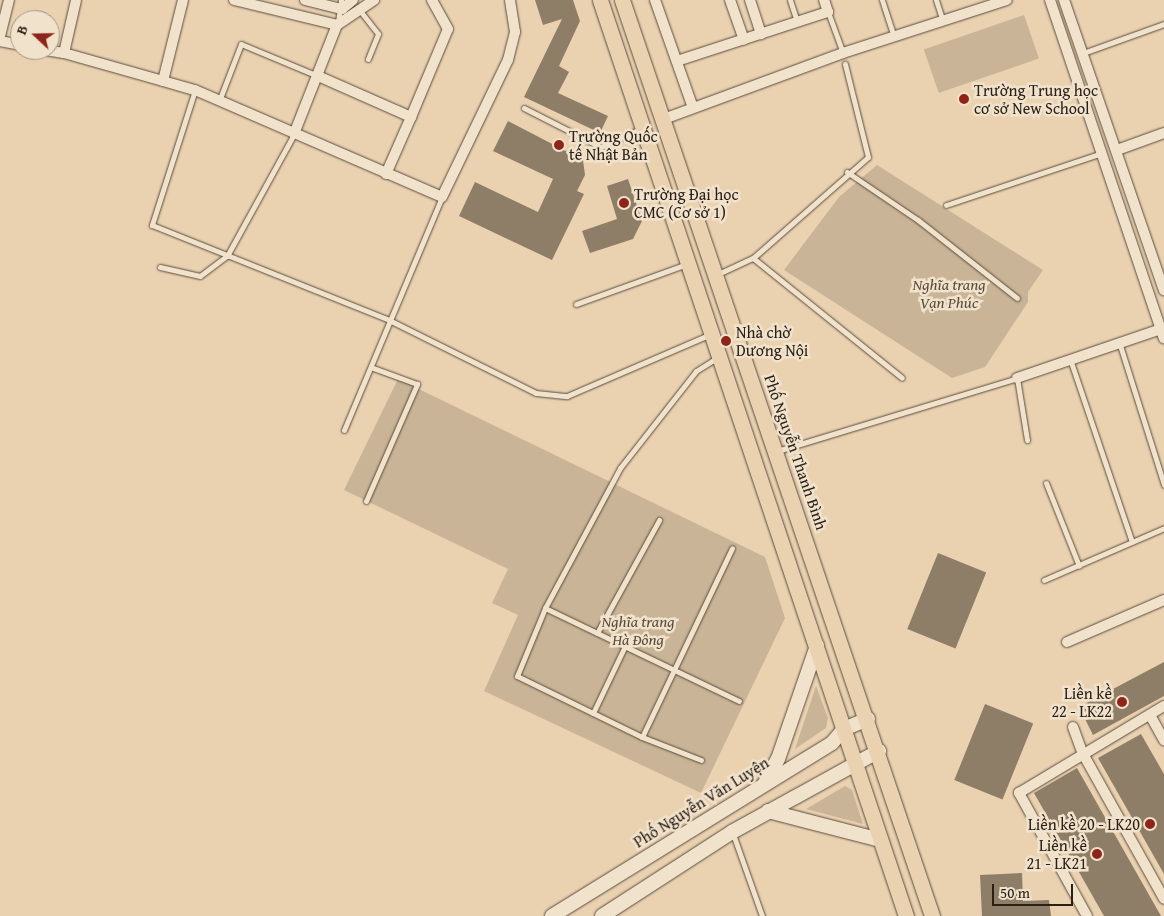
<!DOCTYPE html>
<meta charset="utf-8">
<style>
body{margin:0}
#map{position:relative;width:1164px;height:916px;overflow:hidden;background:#ead2b1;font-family:"Gentium Book Plus",serif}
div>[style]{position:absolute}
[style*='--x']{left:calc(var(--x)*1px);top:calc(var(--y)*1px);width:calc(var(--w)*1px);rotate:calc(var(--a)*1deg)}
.green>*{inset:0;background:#c9b497;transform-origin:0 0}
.building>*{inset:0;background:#8e7d67;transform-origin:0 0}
.roads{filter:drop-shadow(0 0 1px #5a4c3e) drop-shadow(0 0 1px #5a4c3e)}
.lane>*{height:5px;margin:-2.5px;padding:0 2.5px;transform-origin:2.5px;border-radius:2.5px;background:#f1e2cc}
.street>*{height:10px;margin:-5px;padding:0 5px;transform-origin:5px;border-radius:5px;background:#f1e2cc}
.secondary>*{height:14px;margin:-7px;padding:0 7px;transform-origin:7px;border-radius:7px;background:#f1e2cc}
.primary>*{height:15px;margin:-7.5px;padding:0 7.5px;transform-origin:7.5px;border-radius:7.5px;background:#ead2b1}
.dots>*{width:14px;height:14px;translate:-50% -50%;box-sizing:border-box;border:2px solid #f1e2cc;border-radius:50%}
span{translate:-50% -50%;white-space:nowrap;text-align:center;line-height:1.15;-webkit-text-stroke:5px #f1e2cc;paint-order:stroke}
.poi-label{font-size:16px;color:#2a2017}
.left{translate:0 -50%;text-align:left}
.right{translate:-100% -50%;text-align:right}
.park-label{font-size:16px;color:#5a4c3d;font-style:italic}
.street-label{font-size:16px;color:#2a2017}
.north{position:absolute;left:10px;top:10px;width:50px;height:50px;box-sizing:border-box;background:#f1e2cc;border:1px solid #a19484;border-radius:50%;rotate:291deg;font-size:14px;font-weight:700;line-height:20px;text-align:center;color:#2a2017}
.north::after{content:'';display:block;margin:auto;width:18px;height:22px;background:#8f2418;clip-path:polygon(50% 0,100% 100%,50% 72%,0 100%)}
.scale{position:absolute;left:992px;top:884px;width:81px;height:22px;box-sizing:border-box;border:2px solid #2a2017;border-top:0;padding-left:6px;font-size:15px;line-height:18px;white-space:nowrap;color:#2a2017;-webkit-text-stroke:4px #f1e2cc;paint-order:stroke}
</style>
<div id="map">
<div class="green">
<i style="left:1024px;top:15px;width:46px;height:106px;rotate:71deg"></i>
<i style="clip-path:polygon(877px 165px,1043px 270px,1028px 292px,1028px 302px,985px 367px,952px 378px,784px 270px,839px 197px)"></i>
<i style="clip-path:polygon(398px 379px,765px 557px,785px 618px,701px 793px,484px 691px,518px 615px,492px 603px,508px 569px,344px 490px)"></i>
<i style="clip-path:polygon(816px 686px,828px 718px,826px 728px,795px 749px)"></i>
<i style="clip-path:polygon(845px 786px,852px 790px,863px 824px,806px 809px)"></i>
</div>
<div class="building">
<i style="clip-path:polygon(535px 0,573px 0,580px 21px,559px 66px,569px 72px,558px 93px,608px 116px,600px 133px,524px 97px,562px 19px,543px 25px)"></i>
<i style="clip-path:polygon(508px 121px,583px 160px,585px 175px,577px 191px,584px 194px,552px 260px,459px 216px,475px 182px,538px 212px,553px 179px,493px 151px)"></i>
<i style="clip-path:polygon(628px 179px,642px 221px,633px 239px,590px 253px,582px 231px,617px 219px,607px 186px)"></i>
<i style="left:938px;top:553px;width:52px;height:82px;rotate:22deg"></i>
<i style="clip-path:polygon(1164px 662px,1164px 696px,1093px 735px,1079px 707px)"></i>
<i style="left:985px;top:704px;width:52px;height:82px;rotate:22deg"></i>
<i style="clip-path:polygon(1141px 734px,1164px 774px,1164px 874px,1098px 758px)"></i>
<i style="clip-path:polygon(1077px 768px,1161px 916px,1104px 916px,1034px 793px)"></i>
<i style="clip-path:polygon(1022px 873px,1023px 901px,1049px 900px,1051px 916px,982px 916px,980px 875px)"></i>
</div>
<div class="roads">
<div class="lane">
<i style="--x:790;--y:0;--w:23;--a:72"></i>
<i style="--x:882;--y:0;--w:38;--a:72"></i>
<i style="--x:936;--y:0;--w:22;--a:72"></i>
<i style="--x:361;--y:12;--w:28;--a:52"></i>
<i style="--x:378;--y:34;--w:27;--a:112"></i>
<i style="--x:828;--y:12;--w:44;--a:69.9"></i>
<i style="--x:338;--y:22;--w:22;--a:-82"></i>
<i style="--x:1083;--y:53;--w:86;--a:-19.7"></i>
<i style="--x:195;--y:90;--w:142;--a:107.7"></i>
<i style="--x:152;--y:225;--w:255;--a:21.8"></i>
<i style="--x:389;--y:320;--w:164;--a:26.4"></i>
<i style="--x:536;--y:393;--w:31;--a:6"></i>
<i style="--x:567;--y:396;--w:157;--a:-23.3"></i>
<i style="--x:219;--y:101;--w:61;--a:-68.9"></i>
<i style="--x:241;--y:44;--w:83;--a:22.6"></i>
<i style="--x:524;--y:108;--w:86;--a:26.9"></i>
<i style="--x:601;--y:147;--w:43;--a:-24.8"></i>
<i style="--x:847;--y:172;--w:86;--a:34.1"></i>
<i style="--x:918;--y:220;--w:126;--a:38.2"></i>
<i style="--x:946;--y:205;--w:164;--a:-18.4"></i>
<i style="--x:753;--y:258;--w:191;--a:38.8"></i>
<i style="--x:160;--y:267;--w:41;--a:12.7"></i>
<i style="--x:200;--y:276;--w:34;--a:-37"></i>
<i style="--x:227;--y:256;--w:139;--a:-61.2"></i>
<i style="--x:718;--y:274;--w:38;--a:-25"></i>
<i style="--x:753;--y:258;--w:153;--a:-41.3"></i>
<i style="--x:868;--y:157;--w:96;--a:-103.9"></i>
<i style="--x:576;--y:304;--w:118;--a:-19.8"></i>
<i style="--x:1119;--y:342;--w:150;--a:72.5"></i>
<i style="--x:1070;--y:359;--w:193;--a:71.3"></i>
<i style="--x:344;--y:430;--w:253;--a:-67.2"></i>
<i style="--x:777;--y:451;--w:251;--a:-16.9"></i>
<i style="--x:1017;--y:378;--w:63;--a:80.8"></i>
<i style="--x:1046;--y:483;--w:89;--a:68.3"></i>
<i style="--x:366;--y:501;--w:128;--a:-66.4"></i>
<i style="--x:417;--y:384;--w:47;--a:-160"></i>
<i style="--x:1044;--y:580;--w:131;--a:-23.4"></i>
<i style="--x:545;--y:608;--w:159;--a:-61.8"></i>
<i style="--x:620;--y:468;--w:123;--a:-51.9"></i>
<i style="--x:696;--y:371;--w:26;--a:-32"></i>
<i style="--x:597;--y:633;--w:129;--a:-61.2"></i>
<i style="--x:593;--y:713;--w:74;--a:-64.5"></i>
<i style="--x:642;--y:737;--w:209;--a:-64.5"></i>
<i style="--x:701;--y:760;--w:63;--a:-158.7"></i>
<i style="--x:642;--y:737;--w:139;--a:-154"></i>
<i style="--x:517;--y:676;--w:74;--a:-67.6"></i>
<i style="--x:545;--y:608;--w:215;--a:25.6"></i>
<i style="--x:733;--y:834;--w:87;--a:70.5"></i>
</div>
<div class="street">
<i style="--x:183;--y:0;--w:83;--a:103.9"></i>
<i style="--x:163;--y:81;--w:33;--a:16"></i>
<i style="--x:195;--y:90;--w:269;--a:23.4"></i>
<i style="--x:442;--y:197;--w:152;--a:-64.3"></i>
<i style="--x:508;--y:60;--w:29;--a:-76"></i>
<i style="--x:515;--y:32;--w:32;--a:-99"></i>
<i style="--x:234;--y:0;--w:106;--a:13.6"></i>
<i style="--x:337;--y:25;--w:45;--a:-34"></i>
<i style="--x:305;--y:0;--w:38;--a:14"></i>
<i style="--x:342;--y:9;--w:14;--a:-39"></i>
<i style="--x:655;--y:0;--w:114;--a:70.6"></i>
<i style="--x:730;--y:0;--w:42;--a:70.7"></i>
<i style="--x:750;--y:0;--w:36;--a:72"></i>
<i style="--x:1050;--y:0;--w:357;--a:71.4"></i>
<i style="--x:1064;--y:0;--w:307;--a:71"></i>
<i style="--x:0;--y:36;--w:37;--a:-76"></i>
<i style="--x:0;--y:41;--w:20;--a:11"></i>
<i style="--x:45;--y:50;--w:19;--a:9"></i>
<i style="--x:64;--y:53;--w:54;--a:-77.2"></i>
<i style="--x:64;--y:53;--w:103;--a:15.8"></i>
<i style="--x:677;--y:61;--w:159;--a:-18"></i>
<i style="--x:828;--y:12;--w:13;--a:-108"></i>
<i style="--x:318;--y:76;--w:102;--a:23.8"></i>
<i style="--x:411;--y:117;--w:95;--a:-67.2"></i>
<i style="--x:448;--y:29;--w:33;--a:-119"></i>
<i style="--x:661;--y:120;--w:194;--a:-20.2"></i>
<i style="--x:843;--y:53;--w:172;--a:-17.9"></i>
<i style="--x:294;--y:134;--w:117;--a:-68.5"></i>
<i style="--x:1117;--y:150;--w:50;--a:-19.9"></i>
<i style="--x:386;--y:174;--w:62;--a:-66.3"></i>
<i style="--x:1017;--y:378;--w:155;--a:-18.8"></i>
<i style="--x:1067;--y:642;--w:106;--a:-23.4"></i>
<i style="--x:1150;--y:715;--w:29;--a:61"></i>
<i style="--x:1073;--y:727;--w:27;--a:70"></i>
<i style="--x:1082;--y:752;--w:168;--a:60.8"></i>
<i style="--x:1087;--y:916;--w:141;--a:-118.9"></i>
<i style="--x:1019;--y:793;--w:169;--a:-31"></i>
</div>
<div class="secondary">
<i style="--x:765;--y:783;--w:27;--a:-62"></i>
<i style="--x:778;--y:759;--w:120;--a:-71"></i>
<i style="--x:768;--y:811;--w:116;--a:14.5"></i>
<i style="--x:552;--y:916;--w:329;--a:-31.7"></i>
<i style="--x:832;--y:743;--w:18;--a:-49"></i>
<i style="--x:844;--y:729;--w:26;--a:-23"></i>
<i style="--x:602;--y:916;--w:155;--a:-32.9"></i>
<i style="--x:732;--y:832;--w:168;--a:-28.9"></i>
</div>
<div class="primary">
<i style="--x:600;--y:0;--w:966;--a:71.53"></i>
<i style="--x:622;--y:0;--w:967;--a:71.3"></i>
</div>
</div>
<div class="dots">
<i style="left:964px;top:99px;background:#8f2418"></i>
<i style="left:559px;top:145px;background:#8f2418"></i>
<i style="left:624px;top:203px;background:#8f2418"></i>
<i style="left:726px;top:341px;background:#8f2418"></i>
<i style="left:1122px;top:702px;background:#8f2418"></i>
<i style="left:1150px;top:824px;background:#8f2418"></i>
<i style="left:1097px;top:854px;background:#8f2418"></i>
</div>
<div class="poi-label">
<span class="left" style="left:974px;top:99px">Trường Trung học<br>cơ sở New School</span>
<span class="left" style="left:569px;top:145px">Trường Quốc<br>tế Nhật Bản</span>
<span class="left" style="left:634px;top:203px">Trường Đại học<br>CMC (Cơ sở 1)</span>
<span class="left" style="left:736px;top:341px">Nhà chờ<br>Dương Nội</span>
<span class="right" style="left:1112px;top:702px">Liền kề<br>22 - LK22</span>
<span class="right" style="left:1140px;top:824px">Liền kề 20 - LK20</span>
<span class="right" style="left:1087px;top:854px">Liền kề<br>21 - LK21</span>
</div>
<div class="park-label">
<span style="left:949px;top:293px">Nghĩa trang<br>Vạn Phúc</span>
<span style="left:638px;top:630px">Nghĩa trang<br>Hà Đông</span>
</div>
<div class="street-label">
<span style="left:796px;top:452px;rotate:71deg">Phố Nguyễn Thanh Bình</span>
<span style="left:701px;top:802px;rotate:-32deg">Phố Nguyễn Văn Luyện</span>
</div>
<div class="north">B</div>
<div class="scale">50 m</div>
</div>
